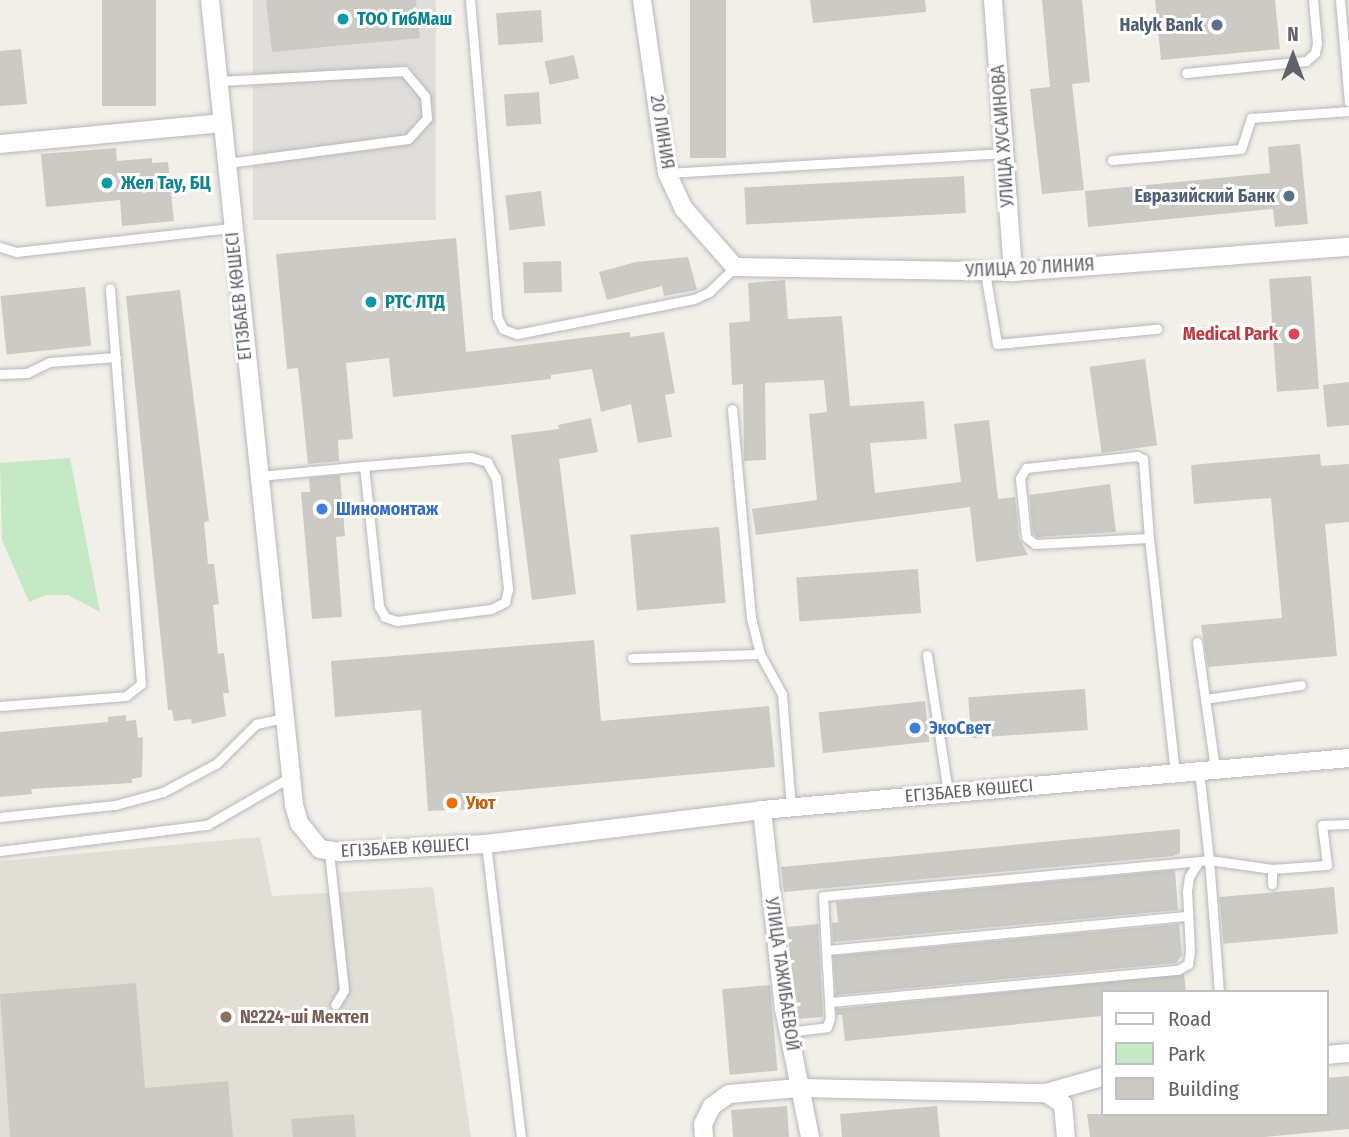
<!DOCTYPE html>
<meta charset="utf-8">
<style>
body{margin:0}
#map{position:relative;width:1349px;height:1137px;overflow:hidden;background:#f1efe8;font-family:"Fira Sans Condensed",sans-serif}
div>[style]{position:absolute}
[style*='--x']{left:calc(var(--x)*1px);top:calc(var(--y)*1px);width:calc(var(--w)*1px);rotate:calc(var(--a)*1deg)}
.industrial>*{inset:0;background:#e0deda;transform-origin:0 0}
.education>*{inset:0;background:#e1ded6}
.green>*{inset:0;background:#c5e8c5}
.building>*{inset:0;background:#cccac5;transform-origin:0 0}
.roads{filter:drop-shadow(0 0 2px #b5b8bc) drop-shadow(0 0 2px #b5b8bc)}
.lane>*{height:9px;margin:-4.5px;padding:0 4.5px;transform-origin:4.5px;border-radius:4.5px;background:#fff}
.street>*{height:18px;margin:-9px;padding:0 9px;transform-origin:9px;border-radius:9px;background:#fff}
.dots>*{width:19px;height:19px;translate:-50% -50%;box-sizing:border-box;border:4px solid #fff;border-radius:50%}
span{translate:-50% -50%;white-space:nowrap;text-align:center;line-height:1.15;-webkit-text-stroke:6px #fff;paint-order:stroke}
.culture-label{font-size:18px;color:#0d838f;font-weight:700}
.left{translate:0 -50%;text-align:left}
.service-label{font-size:18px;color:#4e5e75;font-weight:700}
.right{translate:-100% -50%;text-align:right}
.street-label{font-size:18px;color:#5f6368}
.health-label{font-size:18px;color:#be3a42;font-weight:700}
.shop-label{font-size:18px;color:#366cbe;font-weight:700}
.food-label{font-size:18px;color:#c56008;font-weight:700}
.education-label{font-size:18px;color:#785e54;font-weight:700}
.legend{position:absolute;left:1101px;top:990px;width:228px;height:126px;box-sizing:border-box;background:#fff;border:2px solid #bfc1c3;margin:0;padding:9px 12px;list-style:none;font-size:21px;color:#5f6368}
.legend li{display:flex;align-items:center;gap:14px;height:35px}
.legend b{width:35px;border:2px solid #bfc1c3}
.north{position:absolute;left:1258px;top:21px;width:70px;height:70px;-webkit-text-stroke:5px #fff;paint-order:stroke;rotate:0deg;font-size:19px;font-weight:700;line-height:28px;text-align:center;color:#5f6368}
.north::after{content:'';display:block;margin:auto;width:24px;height:32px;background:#5f6368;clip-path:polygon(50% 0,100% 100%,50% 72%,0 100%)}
</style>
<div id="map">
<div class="industrial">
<i style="left:253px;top:0;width:183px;height:220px"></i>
</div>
<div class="education">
<i style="clip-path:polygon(260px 837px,272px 896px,433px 887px,471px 1137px,0 1137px,0 861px)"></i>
</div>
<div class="green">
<i style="clip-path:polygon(70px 458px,100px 612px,68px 595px,46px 595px,29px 602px,2px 540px,0 463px)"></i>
</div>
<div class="building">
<i style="left:102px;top:0;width:54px;height:106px"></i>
<i style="clip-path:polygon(266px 0,416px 0,420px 38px,272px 52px)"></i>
<i style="left:690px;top:0;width:36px;height:158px"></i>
<i style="clip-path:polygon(810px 0,925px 0,926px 12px,813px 23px)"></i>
<i style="clip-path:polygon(1042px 0,1082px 0,1090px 82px,1072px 84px,1084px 190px,1042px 194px,1030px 89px,1050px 87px)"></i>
<i style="clip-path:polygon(1155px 0,1275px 0,1280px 49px,1161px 60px)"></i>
<i style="left:541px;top:10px;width:32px;height:45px;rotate:86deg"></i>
<i style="clip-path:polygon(21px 49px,27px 104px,0 106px,0 51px)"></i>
<i style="left:574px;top:55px;width:24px;height:30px;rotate:78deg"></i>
<i style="left:539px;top:92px;width:32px;height:35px;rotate:86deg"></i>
<i style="clip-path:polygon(1300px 144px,1308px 224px,1275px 227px,1273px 209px,1088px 227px,1085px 191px,1270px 173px,1268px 147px)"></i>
<i style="clip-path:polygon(116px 148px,117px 161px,152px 158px,152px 163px,168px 162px,174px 221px,122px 226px,120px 200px,46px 207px,41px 154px)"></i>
<i style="left:964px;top:176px;width:37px;height:220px;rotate:87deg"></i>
<i style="left:541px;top:191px;width:35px;height:36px;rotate:83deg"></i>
<i style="clip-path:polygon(456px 238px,466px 352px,630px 332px,630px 337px,664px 332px,675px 393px,665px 395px,672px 437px,638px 443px,631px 404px,601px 412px,592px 369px,551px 375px,551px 379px,393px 397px,389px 358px,346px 363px,353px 439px,338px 440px,339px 461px,308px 464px,298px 368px,287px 369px,276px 254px)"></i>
<i style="clip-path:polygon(688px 257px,697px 290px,664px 296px,662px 286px,607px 300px,599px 272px,636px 262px)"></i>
<i style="left:561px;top:261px;width:31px;height:38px;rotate:88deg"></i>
<i style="left:1311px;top:276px;width:113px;height:42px;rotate:86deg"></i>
<i style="clip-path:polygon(785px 280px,788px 319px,842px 316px,850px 406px,924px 401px,927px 439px,870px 443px,875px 493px,961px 482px,954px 424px,989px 420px,998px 499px,1015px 497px,1019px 538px,1028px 555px,976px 562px,970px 507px,756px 535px,752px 509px,817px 500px,809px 414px,827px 412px,824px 380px,765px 383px,766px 460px,744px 461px,743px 384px,732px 385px,729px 323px,750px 321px,748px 283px)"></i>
<i style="left:85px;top:287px;width:59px;height:85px;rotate:84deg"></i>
<i style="clip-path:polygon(180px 290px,209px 521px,204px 522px,208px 564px,214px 564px,219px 604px,213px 605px,218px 654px,224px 653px,229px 693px,223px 693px,226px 716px,192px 724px,191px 719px,174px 721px,172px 710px,168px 710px,126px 296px)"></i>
<i style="left:1145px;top:359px;width:87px;height:56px;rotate:82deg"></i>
<i style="clip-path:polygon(1349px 382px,1349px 425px,1327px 427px,1323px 385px)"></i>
<i style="clip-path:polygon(591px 418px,598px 452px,559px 459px,576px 594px,532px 600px,511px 435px,559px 429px,558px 425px)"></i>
<i style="clip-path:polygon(1320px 454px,1321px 466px,1349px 464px,1349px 522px,1325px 524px,1337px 656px,1208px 667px,1201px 625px,1282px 618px,1271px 498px,1194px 504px,1191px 465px)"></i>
<i style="clip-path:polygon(340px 475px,345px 536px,336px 537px,342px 617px,312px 619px,301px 492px,310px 492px,309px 478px)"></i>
<i style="clip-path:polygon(1110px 484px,1116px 532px,1037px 537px,1033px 533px,1029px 495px)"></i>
<i style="left:719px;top:527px;width:76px;height:89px;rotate:85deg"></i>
<i style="left:918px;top:569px;width:44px;height:122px;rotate:86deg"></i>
<i style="clip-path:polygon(594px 640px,601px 721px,769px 706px,775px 767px,475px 794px,476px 809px,428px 811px,421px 710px,335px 717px,331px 661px)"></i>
<i style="left:1085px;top:689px;width:41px;height:117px;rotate:86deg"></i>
<i style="left:925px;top:701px;width:41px;height:107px;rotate:84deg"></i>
<i style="clip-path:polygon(126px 715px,126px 721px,136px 720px,138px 738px,143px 737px,142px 777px,132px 779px,132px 783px,31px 789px,32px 794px,0 797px,0 732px,108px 722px,108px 717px)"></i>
<i style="clip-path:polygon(1180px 829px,1180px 853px,1173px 856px,784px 892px,781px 867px)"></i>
<i style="clip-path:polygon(1175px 870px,1178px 910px,833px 942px,832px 923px,838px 922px,836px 902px)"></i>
<i style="left:1334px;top:887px;width:47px;height:115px;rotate:85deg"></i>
<i style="clip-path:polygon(818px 924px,823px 1017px,798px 1019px,787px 927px)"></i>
<i style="clip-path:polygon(1179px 924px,1182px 955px,1176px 963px,836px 995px,833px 956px)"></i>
<i style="clip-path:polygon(1184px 974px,1186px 992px,1102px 992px,1102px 1016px,845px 1041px,842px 1015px,837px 1015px,836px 1009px)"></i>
<i style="clip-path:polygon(136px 983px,145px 1088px,228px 1081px,233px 1137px,10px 1137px,0 994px)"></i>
<i style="left:770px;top:985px;width:86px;height:48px;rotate:85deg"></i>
<i style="clip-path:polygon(1349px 1076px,1349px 1129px,1265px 1137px,1090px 1137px,1087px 1114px,1326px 1114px,1326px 1078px)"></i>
<i style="left:787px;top:1106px;width:31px;height:56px;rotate:86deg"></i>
<i style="clip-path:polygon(937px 1106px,940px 1137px,842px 1137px,840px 1114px)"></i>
<i style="clip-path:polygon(354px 1114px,356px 1137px,293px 1137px,291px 1119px)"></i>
</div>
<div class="roads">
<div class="lane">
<i style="--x:470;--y:0;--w:318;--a:85.1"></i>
<i style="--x:497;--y:317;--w:13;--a:63"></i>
<i style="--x:503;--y:329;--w:15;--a:20"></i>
<i style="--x:517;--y:334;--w:180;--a:-11.2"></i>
<i style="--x:694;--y:299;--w:17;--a:-25"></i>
<i style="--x:709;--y:292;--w:36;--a:-44"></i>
<i style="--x:1340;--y:0;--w:102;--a:85"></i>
<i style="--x:1186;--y:73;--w:121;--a:-5.7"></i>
<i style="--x:1306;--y:61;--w:12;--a:-42"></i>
<i style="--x:1315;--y:53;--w:10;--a:-79"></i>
<i style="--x:1317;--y:43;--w:43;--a:-95.3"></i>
<i style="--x:219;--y:81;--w:185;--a:-3.1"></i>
<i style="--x:404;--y:71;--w:33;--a:50"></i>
<i style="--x:425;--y:96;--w:22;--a:85"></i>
<i style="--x:427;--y:118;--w:28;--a:132"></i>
<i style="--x:408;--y:139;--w:182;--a:172.4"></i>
<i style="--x:1112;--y:160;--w:129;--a:-4.9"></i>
<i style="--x:1241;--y:149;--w:33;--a:-72"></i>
<i style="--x:1251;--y:118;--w:98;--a:-4.1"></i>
<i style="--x:667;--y:173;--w:338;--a:-3.4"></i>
<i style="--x:0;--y:247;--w:17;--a:17"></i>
<i style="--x:16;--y:252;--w:216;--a:-6.4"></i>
<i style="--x:985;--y:272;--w:73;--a:80.5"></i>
<i style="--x:997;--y:344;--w:161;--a:-5.4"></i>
<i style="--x:0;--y:374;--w:27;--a:-2"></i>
<i style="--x:27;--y:373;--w:25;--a:-26"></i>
<i style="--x:50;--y:362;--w:66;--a:-4.3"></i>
<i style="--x:732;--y:409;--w:210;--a:84.8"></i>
<i style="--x:751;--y:618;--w:37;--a:76"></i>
<i style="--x:760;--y:654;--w:46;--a:61.2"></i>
<i style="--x:782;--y:694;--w:114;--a:85.5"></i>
<i style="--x:1137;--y:456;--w:7;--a:27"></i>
<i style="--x:1143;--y:459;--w:79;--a:85.7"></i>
<i style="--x:1149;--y:538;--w:114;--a:177"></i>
<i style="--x:1035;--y:544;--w:11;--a:-142"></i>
<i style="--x:1026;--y:537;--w:59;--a:-95.8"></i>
<i style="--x:1020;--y:478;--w:12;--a:-59"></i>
<i style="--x:1026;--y:468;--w:112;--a:-6.2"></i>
<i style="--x:260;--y:476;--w:104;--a:-5.5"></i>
<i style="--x:364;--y:466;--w:107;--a:-4.8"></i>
<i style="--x:471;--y:457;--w:17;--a:17"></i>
<i style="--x:487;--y:462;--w:18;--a:61"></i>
<i style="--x:496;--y:478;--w:112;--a:83.8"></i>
<i style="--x:508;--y:589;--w:13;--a:103"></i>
<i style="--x:505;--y:602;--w:16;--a:153"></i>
<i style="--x:491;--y:609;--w:95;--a:172.7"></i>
<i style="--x:397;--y:621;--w:13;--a:-162"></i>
<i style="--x:385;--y:617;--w:13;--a:-119"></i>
<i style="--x:379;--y:606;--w:141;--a:-96.1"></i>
<i style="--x:1149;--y:538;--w:236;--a:83.7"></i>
<i style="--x:1197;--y:642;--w:128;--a:81.9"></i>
<i style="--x:927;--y:655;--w:140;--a:81.3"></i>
<i style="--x:632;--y:658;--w:128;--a:-1.8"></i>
<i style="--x:1205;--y:699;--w:97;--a:-8.3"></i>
<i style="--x:0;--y:706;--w:126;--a:-4.5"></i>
<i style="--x:126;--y:696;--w:19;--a:-39"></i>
<i style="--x:141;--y:684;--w:397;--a:-94.5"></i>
<i style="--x:0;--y:817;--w:116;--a:-6"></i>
<i style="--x:115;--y:805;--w:50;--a:-15.2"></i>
<i style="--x:163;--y:792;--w:61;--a:-28.2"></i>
<i style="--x:217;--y:763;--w:55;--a:-45"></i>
<i style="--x:256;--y:724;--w:29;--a:-12"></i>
<i style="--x:486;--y:844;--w:295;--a:83.2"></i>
<i style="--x:0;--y:851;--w:209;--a:-7.2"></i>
<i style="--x:207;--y:825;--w:96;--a:-30"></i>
<i style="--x:329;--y:852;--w:139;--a:83.8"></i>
<i style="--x:344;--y:990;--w:17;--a:121"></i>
<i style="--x:1272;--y:884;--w:15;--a:-90"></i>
<i style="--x:1272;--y:869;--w:55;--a:-4.2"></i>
<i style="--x:1327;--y:865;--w:40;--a:-97.1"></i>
<i style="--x:1322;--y:825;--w:27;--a:-2"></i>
<i style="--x:827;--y:950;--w:363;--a:-5.4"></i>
<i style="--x:1219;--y:992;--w:132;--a:-94.3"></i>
<i style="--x:1209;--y:860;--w:64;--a:8.1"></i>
<i style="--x:831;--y:1002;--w:348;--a:-5.3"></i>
<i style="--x:1178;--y:970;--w:12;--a:-31"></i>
<i style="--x:1188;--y:964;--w:12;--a:-81"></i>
<i style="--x:1190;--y:952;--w:61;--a:-92.8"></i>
<i style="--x:1187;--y:891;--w:14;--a:-82"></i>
<i style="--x:1189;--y:877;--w:17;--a:-59"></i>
<i style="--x:788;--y:1032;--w:39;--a:-7"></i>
<i style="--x:827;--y:1027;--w:9;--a:-72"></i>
<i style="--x:830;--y:1018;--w:122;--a:-93.3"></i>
<i style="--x:823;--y:896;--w:388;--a:-5.3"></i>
<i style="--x:1209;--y:860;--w:90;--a:-96.4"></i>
</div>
<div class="street">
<i style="--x:210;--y:0;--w:809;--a:84.04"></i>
<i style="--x:294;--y:805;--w:19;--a:74"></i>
<i style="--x:299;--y:823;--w:33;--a:51"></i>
<i style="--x:320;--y:849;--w:19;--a:9"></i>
<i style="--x:339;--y:852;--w:147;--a:-3.1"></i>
<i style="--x:486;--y:844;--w:278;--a:-7"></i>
<i style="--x:762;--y:810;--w:589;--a:-5.06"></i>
<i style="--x:642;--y:0;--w:175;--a:81.8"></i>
<i style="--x:667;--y:173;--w:40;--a:65"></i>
<i style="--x:684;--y:209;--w:77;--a:48.7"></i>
<i style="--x:735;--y:267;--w:278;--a:1"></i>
<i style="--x:1013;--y:272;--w:337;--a:-4.3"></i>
<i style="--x:993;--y:0;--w:273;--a:85.8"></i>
<i style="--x:0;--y:144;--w:223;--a:-5.4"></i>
<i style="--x:762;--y:810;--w:200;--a:83.7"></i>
<i style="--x:784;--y:1009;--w:131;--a:78.5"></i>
<i style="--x:1326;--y:1055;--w:23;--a:-5"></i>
<i style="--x:1046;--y:1093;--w:58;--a:-15.9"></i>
<i style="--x:704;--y:1137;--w:13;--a:-94"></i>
<i style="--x:703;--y:1124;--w:20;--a:-63"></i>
<i style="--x:712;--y:1106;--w:21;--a:-35"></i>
<i style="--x:729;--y:1094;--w:70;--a:-4.9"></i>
<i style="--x:799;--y:1088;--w:247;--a:1.2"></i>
<i style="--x:1046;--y:1093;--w:20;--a:33"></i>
<i style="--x:1063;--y:1104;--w:33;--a:85"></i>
</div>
</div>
<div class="dots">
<i style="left:343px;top:19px;background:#0f9aa8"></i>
<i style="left:1217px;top:25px;background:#5c6f8a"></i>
<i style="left:107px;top:183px;background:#0f9aa8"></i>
<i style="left:1289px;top:196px;background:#5c6f8a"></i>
<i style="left:371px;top:302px;background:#0f9aa8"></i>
<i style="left:1294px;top:334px;background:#e0444e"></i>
<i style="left:322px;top:509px;background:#3f7fe0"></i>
<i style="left:915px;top:728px;background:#3f7fe0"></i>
<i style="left:452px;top:803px;background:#e8710a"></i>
<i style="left:226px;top:1017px;background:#8d6e63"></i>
</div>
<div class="culture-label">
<span class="left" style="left:357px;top:19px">ТОО ГибМаш</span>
<span class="left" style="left:121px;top:183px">Жел Тау, БЦ</span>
<span class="left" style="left:385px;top:302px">РТС ЛТД</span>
</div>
<div class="service-label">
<span class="right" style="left:1203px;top:25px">Halyk Bank</span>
<span class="right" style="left:1275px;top:196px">Евразийский Банк</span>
</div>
<div class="street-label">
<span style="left:662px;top:132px;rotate:81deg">20 ЛИНИЯ</span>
<span style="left:1003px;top:136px;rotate:-94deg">УЛИЦА ХУСАИНОВА</span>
<span style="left:1030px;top:268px;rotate:-3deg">УЛИЦА 20 ЛИНИЯ</span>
<span style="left:239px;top:296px;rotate:-96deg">ЕГІЗБАЕВ КӨШЕСІ</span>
<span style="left:969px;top:791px;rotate:-5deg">ЕГІЗБАЕВ КӨШЕСІ</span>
<span style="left:405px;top:848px;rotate:-3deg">ЕГІЗБАЕВ КӨШЕСІ</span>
<span style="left:782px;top:974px;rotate:82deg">УЛИЦА ТАЖИБАЕВОЙ</span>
</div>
<div class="health-label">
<span class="right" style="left:1278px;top:334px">Medical Park</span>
</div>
<div class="shop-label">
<span class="left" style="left:336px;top:509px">Шиномонтаж</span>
<span class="left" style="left:929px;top:728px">ЭкоСвет</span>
</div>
<div class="food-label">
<span class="left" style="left:466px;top:803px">Уют</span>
</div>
<div class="education-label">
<span class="left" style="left:240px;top:1017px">№224-ші Мектеп</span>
</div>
<ul class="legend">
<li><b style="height:9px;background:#fff"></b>Road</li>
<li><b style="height:19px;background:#c5e8c5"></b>Park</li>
<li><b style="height:19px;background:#cccac5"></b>Building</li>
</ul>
<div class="north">N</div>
</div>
